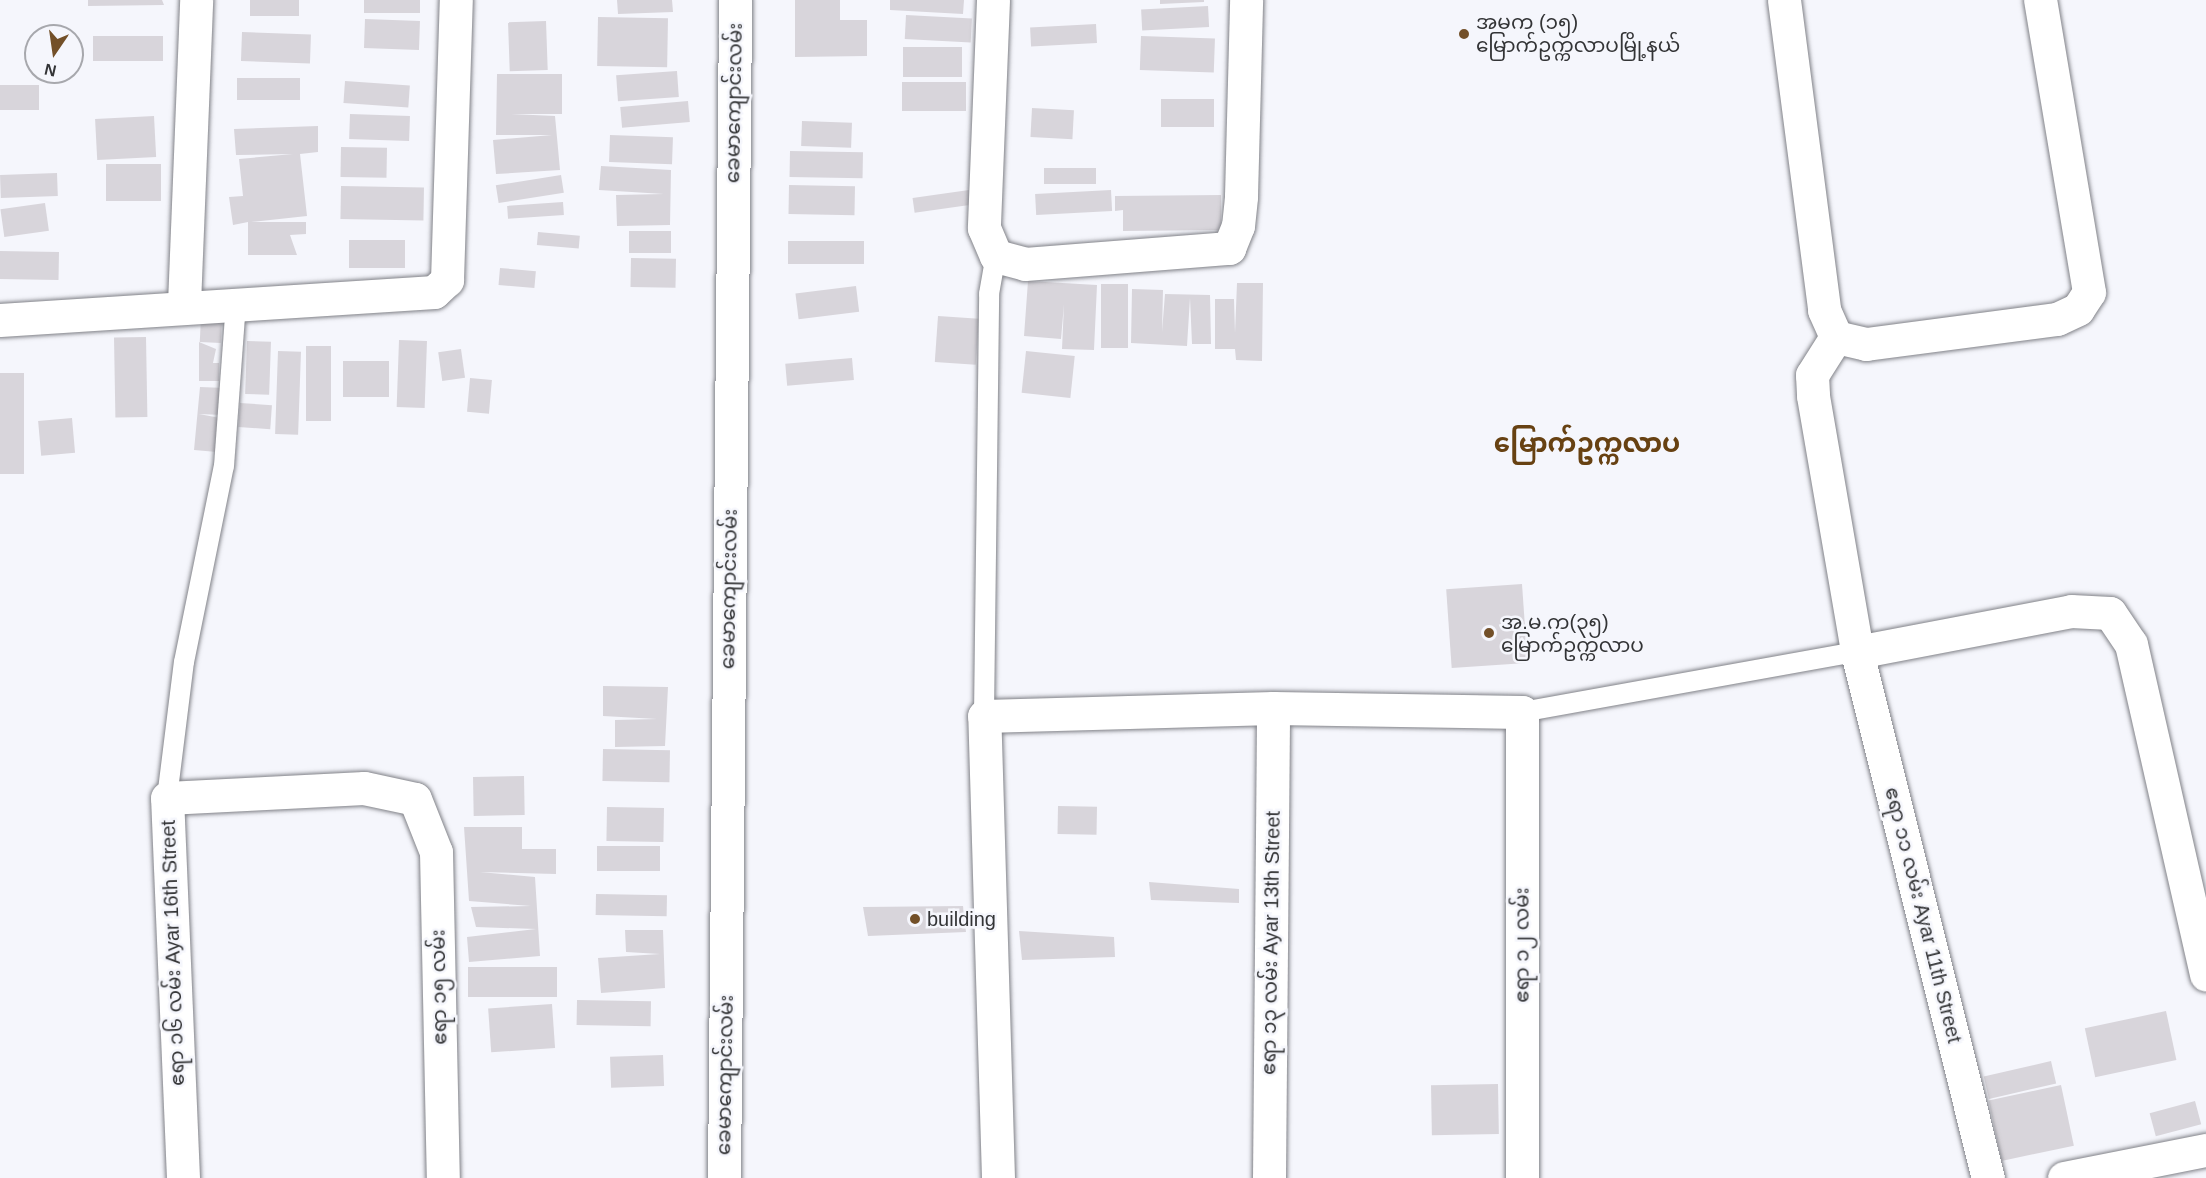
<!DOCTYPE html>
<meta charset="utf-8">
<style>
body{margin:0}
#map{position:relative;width:2206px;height:1178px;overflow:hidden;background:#f5f6fc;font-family:Arial,"Noto Sans Myanmar",sans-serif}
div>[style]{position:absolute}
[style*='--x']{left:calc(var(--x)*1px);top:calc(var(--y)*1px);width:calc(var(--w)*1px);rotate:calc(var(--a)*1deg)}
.building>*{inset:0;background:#d8d5db;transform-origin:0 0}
.roads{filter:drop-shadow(0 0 2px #818288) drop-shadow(0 0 2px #818288)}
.service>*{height:20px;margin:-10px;padding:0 10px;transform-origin:10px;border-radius:10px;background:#fff}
.minor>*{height:33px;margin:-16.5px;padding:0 16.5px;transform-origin:16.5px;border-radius:16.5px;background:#fff}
.tertiary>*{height:33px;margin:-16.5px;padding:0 16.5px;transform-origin:16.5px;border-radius:16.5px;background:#fff}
.dots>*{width:16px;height:16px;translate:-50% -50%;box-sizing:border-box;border:3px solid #f5f6fc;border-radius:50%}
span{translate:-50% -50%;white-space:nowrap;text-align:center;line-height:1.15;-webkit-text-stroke:5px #f5f6fc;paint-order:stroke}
.poi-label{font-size:20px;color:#333436}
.left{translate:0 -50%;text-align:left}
.street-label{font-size:20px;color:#333436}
.district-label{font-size:26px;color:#674112;font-weight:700}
.north{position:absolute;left:24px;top:24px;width:60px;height:60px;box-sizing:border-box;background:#f5f6fc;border:2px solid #a7a8ad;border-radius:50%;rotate:193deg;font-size:16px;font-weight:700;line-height:24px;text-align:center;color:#333436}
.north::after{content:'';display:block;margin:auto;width:21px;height:27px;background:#735029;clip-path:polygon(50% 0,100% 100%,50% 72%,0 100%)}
</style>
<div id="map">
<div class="building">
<i style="clip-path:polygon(88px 0,162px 0,164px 5px,88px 6px)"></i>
<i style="left:250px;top:0;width:49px;height:16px"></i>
<i style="left:364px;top:0;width:56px;height:13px"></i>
<i style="clip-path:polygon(617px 0,672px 0,673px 12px,618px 14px)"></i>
<i style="clip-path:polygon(795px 0,840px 0,840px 20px,867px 20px,867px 56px,795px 57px)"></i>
<i style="clip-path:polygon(890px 0,964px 0,963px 14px,890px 10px)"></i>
<i style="clip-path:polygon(1160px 0,1204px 0,1204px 2px,1160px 4px)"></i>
<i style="left:1208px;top:6px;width:21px;height:67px;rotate:87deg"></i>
<i style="left:906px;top:15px;width:66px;height:24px;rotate:3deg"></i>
<i style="left:598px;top:17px;width:70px;height:49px;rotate:1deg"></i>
<i style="left:365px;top:19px;width:55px;height:29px;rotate:2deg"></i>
<i style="left:546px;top:21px;width:49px;height:38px;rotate:88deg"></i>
<i style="left:1096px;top:24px;width:19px;height:66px;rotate:87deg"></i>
<i style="left:242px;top:32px;width:69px;height:29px;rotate:2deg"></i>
<i style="left:93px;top:36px;width:70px;height:25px"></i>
<i style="left:1141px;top:36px;width:74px;height:34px;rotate:2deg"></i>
<i style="left:903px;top:47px;width:59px;height:30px"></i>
<i style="left:677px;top:71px;width:26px;height:61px;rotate:86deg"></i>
<i style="clip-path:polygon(497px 74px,562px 74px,562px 114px,511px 114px,555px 116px,560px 170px,496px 174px,493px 140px,552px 135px,496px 135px)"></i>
<i style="left:300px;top:78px;width:22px;height:63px;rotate:90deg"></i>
<i style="left:345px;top:81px;width:65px;height:22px;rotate:4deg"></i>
<i style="left:902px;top:82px;width:64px;height:29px"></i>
<i style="left:39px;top:85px;width:25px;height:39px;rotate:90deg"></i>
<i style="left:1161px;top:99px;width:53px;height:28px"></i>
<i style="left:688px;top:101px;width:21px;height:68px;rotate:85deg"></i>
<i style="left:1032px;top:108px;width:42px;height:29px;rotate:3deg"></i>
<i style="left:350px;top:114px;width:60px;height:25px;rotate:2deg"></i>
<i style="left:154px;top:116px;width:41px;height:59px;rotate:87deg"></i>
<i style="left:802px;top:121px;width:50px;height:25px;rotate:2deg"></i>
<i style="clip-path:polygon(318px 126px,318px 152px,300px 154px,307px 216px,251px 222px,306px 222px,306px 234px,290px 235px,297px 255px,248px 255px,248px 222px,233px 225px,229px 197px,243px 196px,239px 159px,293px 154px,236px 155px,234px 129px)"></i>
<i style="left:610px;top:135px;width:63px;height:27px;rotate:2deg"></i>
<i style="left:341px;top:147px;width:46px;height:30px;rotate:1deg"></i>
<i style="left:790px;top:151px;width:73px;height:26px;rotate:1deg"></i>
<i style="left:161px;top:164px;width:37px;height:55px;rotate:90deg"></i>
<i style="clip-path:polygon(601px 166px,671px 170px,670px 225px,617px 226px,616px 195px,664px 194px,599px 190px)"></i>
<i style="left:1096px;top:168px;width:16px;height:52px;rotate:90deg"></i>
<i style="left:57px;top:173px;width:23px;height:57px;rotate:88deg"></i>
<i style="left:561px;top:175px;width:18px;height:66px;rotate:81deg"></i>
<i style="left:789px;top:185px;width:66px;height:29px;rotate:1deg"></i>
<i style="left:341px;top:186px;width:83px;height:33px;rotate:1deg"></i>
<i style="left:969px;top:190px;width:15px;height:57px;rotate:82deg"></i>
<i style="left:1111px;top:190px;width:21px;height:76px;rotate:87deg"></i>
<i style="clip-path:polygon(1221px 195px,1221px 230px,1123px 231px,1123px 210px,1115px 211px,1115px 196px)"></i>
<i style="left:563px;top:202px;width:13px;height:56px;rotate:86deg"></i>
<i style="left:45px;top:203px;width:28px;height:45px;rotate:82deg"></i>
<i style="left:629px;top:231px;width:42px;height:22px"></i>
<i style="left:538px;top:232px;width:42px;height:13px;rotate:5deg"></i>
<i style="left:405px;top:240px;width:28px;height:56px;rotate:90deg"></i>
<i style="left:864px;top:241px;width:23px;height:76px;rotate:90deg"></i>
<i style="left:0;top:251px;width:59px;height:28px;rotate:1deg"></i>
<i style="left:631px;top:258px;width:45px;height:29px;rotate:1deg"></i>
<i style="left:500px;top:268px;width:36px;height:17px;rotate:5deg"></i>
<i style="clip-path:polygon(1028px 281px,1097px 285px,1094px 350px,1062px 349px,1064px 304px,1061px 339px,1024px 336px)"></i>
<i style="clip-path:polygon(1237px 283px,1263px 283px,1262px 361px,1236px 360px,1235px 349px,1215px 349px,1215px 299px,1234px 299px,1235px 333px)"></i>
<i style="left:1101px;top:284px;width:27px;height:64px"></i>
<i style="left:856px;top:286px;width:26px;height:61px;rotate:83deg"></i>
<i style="clip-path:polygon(1132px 289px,1163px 290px,1162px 332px,1165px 294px,1210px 295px,1211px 344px,1192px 344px,1190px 298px,1187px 346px,1131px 343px)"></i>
<i style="left:938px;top:316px;width:41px;height:46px;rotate:4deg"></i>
<i style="left:201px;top:318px;width:21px;height:24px;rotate:3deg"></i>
<i style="left:146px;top:337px;width:80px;height:32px;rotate:89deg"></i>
<i style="left:399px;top:340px;width:28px;height:67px;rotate:2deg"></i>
<i style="left:247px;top:341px;width:24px;height:53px;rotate:2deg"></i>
<i style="clip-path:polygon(199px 342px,216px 349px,213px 363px,219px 363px,219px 381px,199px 381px)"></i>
<i style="left:306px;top:346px;width:25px;height:75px"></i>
<i style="left:461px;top:349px;width:29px;height:23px;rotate:82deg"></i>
<i style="left:278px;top:351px;width:23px;height:83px;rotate:2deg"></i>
<i style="left:1026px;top:351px;width:49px;height:42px;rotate:6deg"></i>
<i style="left:852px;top:358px;width:22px;height:67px;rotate:85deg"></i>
<i style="left:343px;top:361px;width:46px;height:36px"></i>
<i style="left:0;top:373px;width:24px;height:101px"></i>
<i style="left:470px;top:378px;width:22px;height:34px;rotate:5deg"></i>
<i style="clip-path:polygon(200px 387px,225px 388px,223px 415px,199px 414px,220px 418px,217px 452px,194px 450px)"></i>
<i style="left:240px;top:403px;width:32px;height:24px;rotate:4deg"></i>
<i style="left:72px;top:418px;width:35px;height:34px;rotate:85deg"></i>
<i style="left:1522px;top:584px;width:79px;height:76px;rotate:86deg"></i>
<i style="clip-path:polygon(603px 686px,668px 687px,665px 746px,615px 747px,615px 720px,657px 719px,603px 716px)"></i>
<i style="left:603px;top:749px;width:67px;height:32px;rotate:1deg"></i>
<i style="left:524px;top:776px;width:39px;height:51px;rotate:89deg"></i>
<i style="left:1058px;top:806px;width:39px;height:28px;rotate:1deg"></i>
<i style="left:607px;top:807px;width:57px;height:34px;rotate:1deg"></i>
<i style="clip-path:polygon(464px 827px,522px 827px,522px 849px,556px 849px,556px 874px,480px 872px,535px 877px,540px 956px,469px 962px,467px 937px,536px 929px,476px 927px,471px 907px,531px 906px,469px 901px)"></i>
<i style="left:660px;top:846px;width:25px;height:63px;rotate:90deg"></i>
<i style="clip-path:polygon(1149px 882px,1239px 889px,1239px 903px,1151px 900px)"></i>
<i style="left:596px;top:894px;width:71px;height:21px;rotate:1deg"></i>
<i style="clip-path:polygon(963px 906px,966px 932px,868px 936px,863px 907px)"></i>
<i style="clip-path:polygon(625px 930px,663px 930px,665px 988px,601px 993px,598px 958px,660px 954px,626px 952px)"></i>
<i style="clip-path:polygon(1019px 931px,1114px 937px,1115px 957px,1022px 960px)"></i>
<i style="left:557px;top:967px;width:30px;height:89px;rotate:90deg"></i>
<i style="left:577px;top:1000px;width:74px;height:25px;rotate:1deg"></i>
<i style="left:552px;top:1004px;width:44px;height:64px;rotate:86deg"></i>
<i style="left:2166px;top:1011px;width:50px;height:83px;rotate:78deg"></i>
<i style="left:663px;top:1055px;width:31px;height:53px;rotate:88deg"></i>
<i style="left:2051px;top:1061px;width:23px;height:69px;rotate:77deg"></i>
<i style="left:1498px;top:1084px;width:50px;height:67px;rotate:89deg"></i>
<i style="left:2061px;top:1085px;width:62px;height:74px;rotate:78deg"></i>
<i style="left:2195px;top:1101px;width:24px;height:47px;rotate:75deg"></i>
</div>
<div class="roads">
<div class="service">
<i style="--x:1522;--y:712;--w:340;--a:-10.2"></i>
<i style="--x:984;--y:716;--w:422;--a:-89.3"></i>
<i style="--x:989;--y:294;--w:39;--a:-80"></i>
<i style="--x:167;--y:798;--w:137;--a:-82.9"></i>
<i style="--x:184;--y:662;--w:200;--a:-78.5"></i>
<i style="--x:224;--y:466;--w:163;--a:-85.8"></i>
</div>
<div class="minor">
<i style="--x:993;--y:0;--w:228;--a:92.3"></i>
<i style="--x:984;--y:228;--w:30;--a:67"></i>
<i style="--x:996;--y:256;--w:30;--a:15"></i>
<i style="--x:1025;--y:264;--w:205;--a:-4.5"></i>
<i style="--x:1229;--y:248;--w:24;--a:-68"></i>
<i style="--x:1238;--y:226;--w:30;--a:-84"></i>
<i style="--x:1241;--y:196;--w:196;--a:-88.5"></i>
<i style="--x:1784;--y:0;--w:313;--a:82.6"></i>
<i style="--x:1824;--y:310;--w:30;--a:66"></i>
<i style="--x:184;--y:304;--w:304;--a:-87.7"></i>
<i style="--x:0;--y:320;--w:435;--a:-3.7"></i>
<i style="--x:434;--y:292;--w:18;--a:-43"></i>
<i style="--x:447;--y:280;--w:280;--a:-88.2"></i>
<i style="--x:1836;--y:337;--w:45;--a:122.3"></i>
<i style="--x:1812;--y:375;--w:21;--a:87"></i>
<i style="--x:1813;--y:396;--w:260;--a:80.2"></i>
<i style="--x:1857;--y:652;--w:542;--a:76.02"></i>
<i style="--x:1836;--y:337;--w:31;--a:13"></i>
<i style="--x:1866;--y:344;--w:193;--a:-7.5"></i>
<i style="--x:2057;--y:319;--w:23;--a:-25"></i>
<i style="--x:2078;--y:309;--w:20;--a:-57"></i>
<i style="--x:2089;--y:292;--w:296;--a:-99.5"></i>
<i style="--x:1857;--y:652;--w:218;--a:-10.8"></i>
<i style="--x:2071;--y:611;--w:39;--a:3"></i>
<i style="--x:2110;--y:613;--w:37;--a:56"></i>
<i style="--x:2131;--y:644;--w:339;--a:77.2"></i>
<i style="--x:183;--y:1178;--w:380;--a:-92.4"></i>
<i style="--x:167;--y:798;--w:197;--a:-2.9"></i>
<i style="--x:364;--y:788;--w:52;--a:12.2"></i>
<i style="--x:415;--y:799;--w:57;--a:68.4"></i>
<i style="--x:436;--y:852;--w:326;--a:88.8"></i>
<i style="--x:998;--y:1178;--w:462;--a:-91.7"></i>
<i style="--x:984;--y:716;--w:289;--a:-1.6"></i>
<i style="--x:1273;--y:708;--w:249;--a:0.9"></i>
<i style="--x:1522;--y:712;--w:466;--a:90"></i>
<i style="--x:1269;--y:1178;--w:470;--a:-89.5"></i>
<i style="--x:2064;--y:1178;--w:145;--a:-11.2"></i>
</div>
<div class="tertiary">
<i style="--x:724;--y:1178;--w:1178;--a:-89.46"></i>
</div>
</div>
<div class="dots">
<i style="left:1464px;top:34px;background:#735029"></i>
<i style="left:1489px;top:633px;background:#735029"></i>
<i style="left:915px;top:919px;background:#735029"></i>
</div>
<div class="poi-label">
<span class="left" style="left:1476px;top:34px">အမက (၁၅)<br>မြောက်ဥက္ကလာပမြို့နယ်</span>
<span class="left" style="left:1501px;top:634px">အ.မ.က(၃၅)<br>မြောက်ဥက္ကလာပ</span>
<span class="left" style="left:927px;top:919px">building</span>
</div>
<div class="street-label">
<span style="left:734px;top:103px;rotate:-89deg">ခေမာကျောင်းလမ်း</span>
<span style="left:729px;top:589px;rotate:-89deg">ခေမာကျောင်းလမ်း</span>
<span style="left:1923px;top:915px;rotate:76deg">ဧရာ ၁၁ လမ်း Ayar 11th Street</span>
<span style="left:1271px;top:943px;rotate:-89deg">ဧရာ ၁၃ လမ်း Ayar 13th Street</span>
<span style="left:1522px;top:945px;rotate:-90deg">ဧရာ ၁၂ လမ်း</span>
<span style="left:173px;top:953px;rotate:-92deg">ဧရာ ၁၆ လမ်း Ayar 16th Street</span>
<span style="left:439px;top:987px;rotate:-91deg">ဧရာ ၁၅ လမ်း</span>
<span style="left:725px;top:1075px;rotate:-89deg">ခေမာကျောင်းလမ်း</span>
</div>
<div class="district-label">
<span style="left:1587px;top:444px">မြောက်‌ဥက္ကလာပ</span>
</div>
<div class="north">N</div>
</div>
